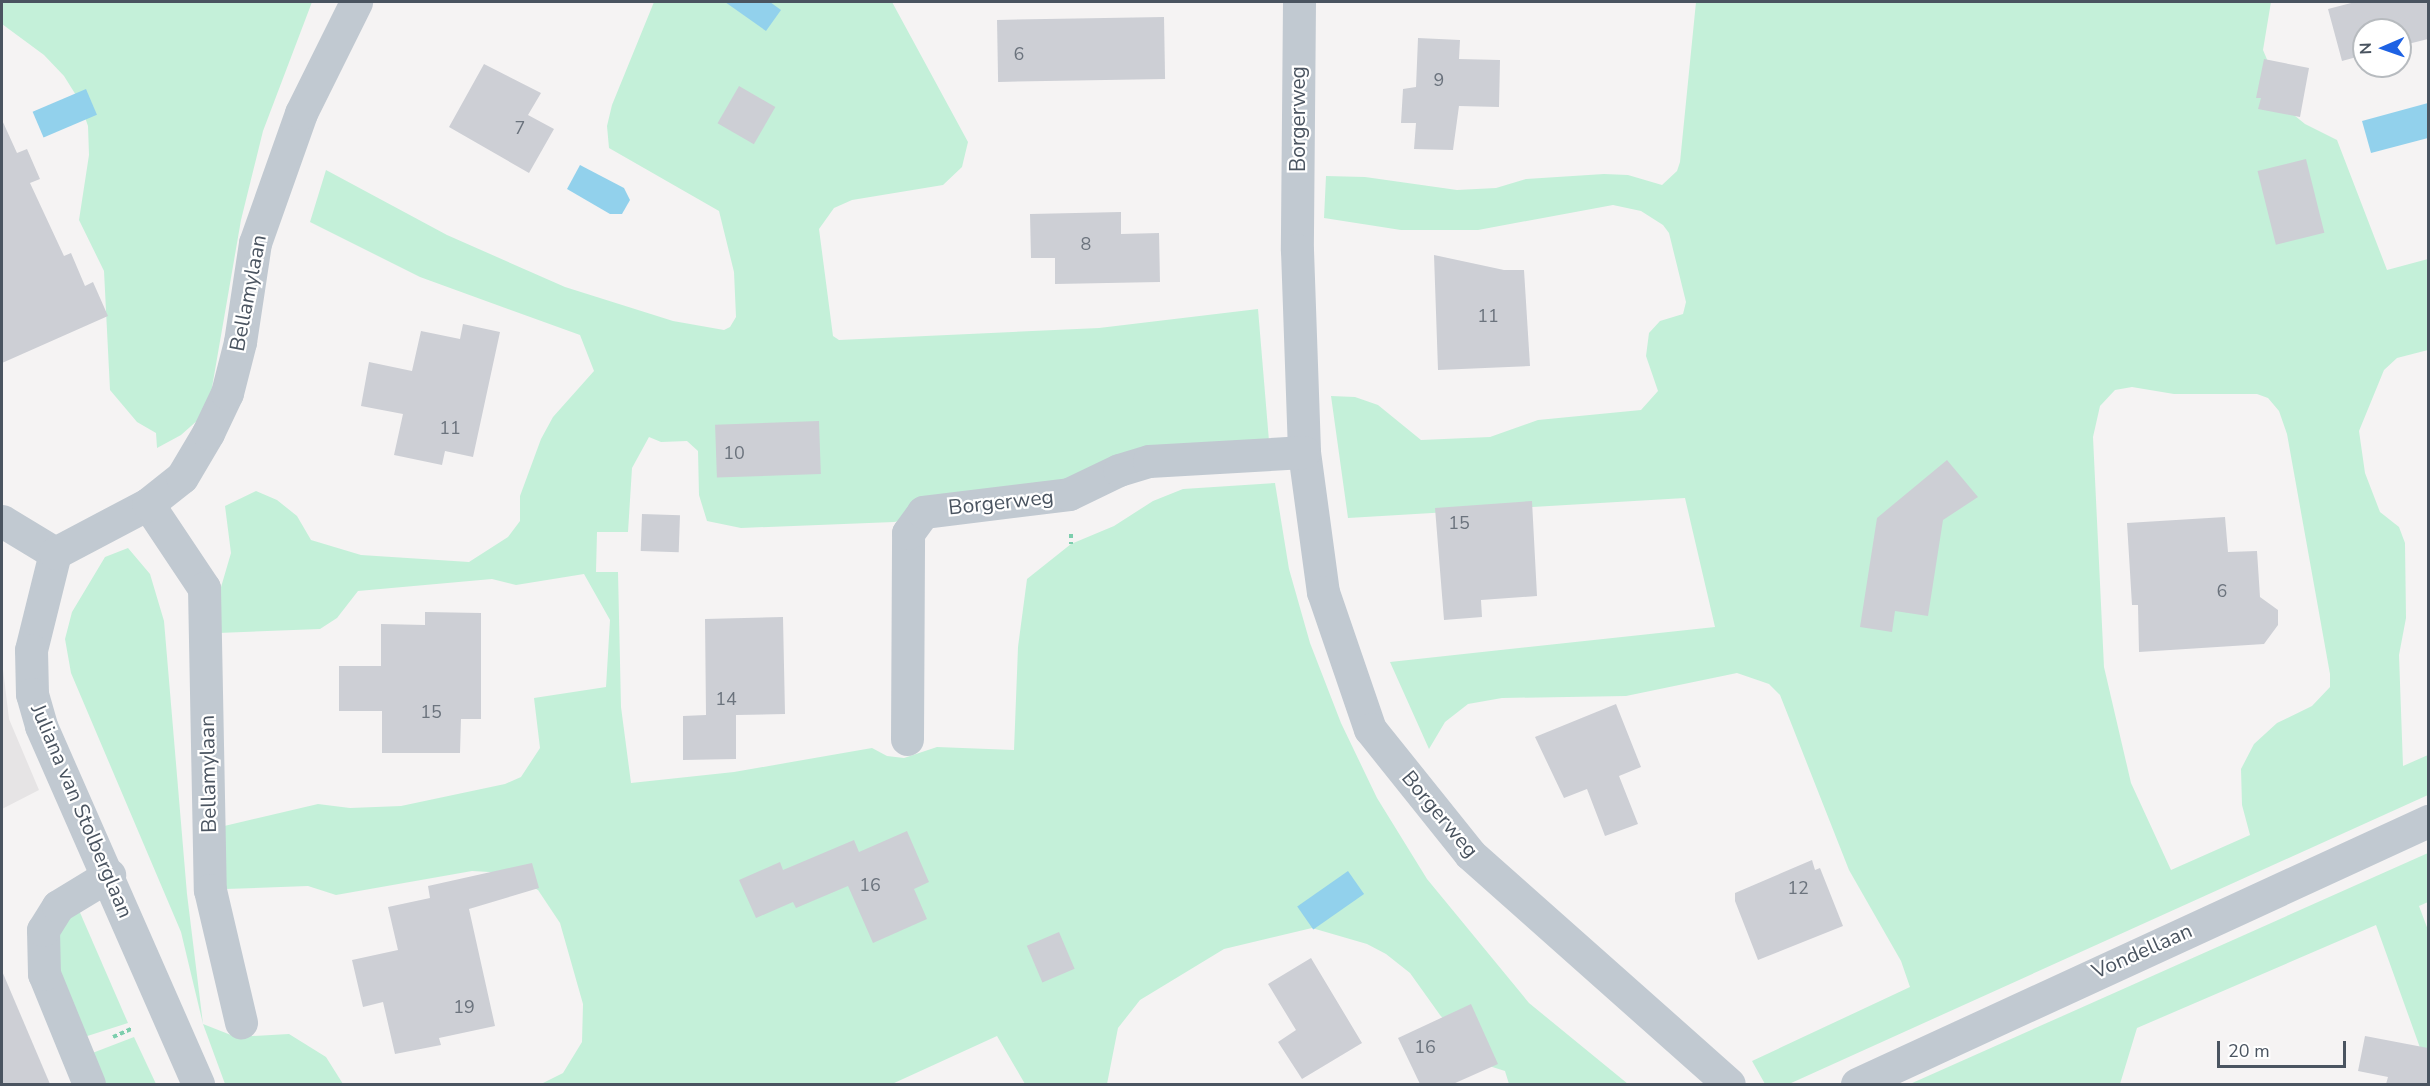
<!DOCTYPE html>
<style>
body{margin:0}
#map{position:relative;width:2430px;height:1086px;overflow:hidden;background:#f5f3f3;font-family:"Nunito Sans",sans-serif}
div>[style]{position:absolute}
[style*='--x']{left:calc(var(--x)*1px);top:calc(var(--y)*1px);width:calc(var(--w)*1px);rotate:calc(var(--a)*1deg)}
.education>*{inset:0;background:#e6e4e5}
.green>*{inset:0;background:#c4f0d9}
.water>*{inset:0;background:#92d1ec;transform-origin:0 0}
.building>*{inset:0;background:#cdcfd5;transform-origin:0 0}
.path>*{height:4px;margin-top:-2px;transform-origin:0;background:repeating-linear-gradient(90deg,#7ccead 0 4.5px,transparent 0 7.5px)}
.minor>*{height:33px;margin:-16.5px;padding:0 16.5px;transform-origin:16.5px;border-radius:16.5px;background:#c1c9d1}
span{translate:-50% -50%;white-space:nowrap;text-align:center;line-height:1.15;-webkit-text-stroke:4.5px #fff;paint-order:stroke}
.number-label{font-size:18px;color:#6b737d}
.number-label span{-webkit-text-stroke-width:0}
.street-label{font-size:21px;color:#4a5460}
.frame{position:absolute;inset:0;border:3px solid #4a5460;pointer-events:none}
.north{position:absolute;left:2352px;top:18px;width:60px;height:60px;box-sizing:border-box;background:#fff;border:2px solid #b7bbbf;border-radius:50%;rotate:268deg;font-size:16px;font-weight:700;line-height:24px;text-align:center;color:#4a5460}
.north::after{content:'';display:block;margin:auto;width:21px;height:27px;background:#1e62e4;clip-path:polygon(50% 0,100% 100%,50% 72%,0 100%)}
.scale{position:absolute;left:2217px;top:1041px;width:129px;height:27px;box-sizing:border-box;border:3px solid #4a5460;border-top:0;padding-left:8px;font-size:18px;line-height:21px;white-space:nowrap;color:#4a5460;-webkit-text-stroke:4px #fff;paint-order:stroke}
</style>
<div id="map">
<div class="education">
<i style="clip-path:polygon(2px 661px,9px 719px,39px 790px,2px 809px)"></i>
</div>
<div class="green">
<i style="clip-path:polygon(2px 2px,312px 2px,263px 131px,241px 220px,210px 399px,199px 419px,181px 435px,157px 448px,156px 433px,137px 422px,110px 390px,104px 271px,79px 220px,89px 155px,88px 126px,79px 100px,64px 76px,44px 55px,2px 24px)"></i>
<i style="clip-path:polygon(654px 2px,892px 2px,968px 142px,962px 167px,943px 185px,852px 200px,834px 208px,819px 229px,833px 336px,839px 340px,1099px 328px,1258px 309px,1270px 453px,894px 522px,741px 528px,707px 521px,699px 495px,698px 451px,687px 441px,661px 442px,649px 437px,632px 468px,628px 532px,597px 532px,596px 572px,618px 572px,621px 707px,631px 783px,734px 772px,872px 748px,887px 756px,904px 758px,937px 747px,1014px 750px,1018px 647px,1027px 579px,1071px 544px,1114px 526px,1153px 501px,1183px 489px,1275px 483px,1289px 569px,1310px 643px,1341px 723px,1377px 798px,1427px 879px,1529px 1003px,1628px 1084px,1509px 1084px,1505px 1071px,1486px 1065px,1440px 1015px,1410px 973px,1386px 954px,1367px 944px,1312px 928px,1224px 949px,1140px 1000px,1118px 1028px,1107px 1084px,1025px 1084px,997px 1036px,892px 1084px,541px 1084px,563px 1073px,582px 1042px,583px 1004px,560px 923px,538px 890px,507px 873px,472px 871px,336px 895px,308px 886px,225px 889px,220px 827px,318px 804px,350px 808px,401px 806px,505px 784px,521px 777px,540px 748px,534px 698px,606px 687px,610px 620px,584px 574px,516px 585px,492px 579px,358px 591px,337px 618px,320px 629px,218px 633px,219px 594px,231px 553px,225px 506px,256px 491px,277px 500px,297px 516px,311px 540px,361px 555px,469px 562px,508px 537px,520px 521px,520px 496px,541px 439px,553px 417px,594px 371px,580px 335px,420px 277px,310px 222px,326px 170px,447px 235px,565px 287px,673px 321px,724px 330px,730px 327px,736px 317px,734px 272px,719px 211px,609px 148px,607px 126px,612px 105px)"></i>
<i style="clip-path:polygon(evenodd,1696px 2px,2271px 2px,2263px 50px,2289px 111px,2305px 124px,2337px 140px,2387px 270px,2428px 259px,2428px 350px,2397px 358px,2384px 370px,2359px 431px,2365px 473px,2380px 512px,2399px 527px,2405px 543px,2406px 618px,2399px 655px,2403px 766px,2428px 755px,2428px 795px,1789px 1084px,1765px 1084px,1752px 1061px,1910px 987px,1901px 961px,1849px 870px,1780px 695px,1769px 684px,1737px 673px,1626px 696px,1502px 698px,1468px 704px,1445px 722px,1429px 749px,1390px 662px,1715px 627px,1685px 498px,1348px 518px,1331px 396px,1355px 397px,1378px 405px,1421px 440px,1490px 437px,1538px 420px,1641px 410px,1658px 391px,1646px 356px,1649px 333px,1660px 321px,1683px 314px,1686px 302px,1669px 233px,1663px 225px,1641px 211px,1613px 205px,1478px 230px,1401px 230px,1324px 218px,1326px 176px,1365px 177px,1457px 190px,1496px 188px,1526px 179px,1604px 174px,1628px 175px,1662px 185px,1677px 171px,1680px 162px,1696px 2px,2132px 387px,2174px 394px,2257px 394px,2268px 398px,2279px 411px,2287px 434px,2330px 674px,2330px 687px,2312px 706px,2277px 723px,2254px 744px,2241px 769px,2242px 805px,2250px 835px,2171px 870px,2131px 783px,2104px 667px,2093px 437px,2100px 406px,2115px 390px,2132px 387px)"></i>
<i style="clip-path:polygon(128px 548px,150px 574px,164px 621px,187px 894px,203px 1024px,236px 1037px,289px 1034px,326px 1057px,343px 1084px,225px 1084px,203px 1024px,181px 932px,71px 673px,65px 639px,72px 612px,105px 557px)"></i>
<i style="clip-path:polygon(2428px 853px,2428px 902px,2419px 906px,2428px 930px,2428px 1070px,2376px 925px,2137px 1028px,2120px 1084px,1910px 1084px)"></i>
<i style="clip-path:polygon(78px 908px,128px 1023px,78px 1039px,58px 991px,51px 931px)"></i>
<i style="clip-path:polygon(134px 1037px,156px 1084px,95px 1084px,82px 1057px)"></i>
</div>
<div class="water">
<i style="clip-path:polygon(725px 2px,770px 2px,781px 10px,766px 31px)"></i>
<i style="left:86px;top:89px;width:28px;height:58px;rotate:67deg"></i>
<i style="clip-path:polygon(2428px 103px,2428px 138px,2371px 153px,2362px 121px)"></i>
<i style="clip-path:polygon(580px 165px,624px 188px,630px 200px,622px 214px,610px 214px,567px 189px)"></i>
<i style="left:1348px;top:871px;width:28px;height:62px;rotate:55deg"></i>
</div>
<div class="building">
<i style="clip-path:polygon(2355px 2px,2428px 2px,2428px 39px,2400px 46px,2400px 30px,2364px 30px,2364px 55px,2342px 61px,2328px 9px)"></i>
<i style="left:1164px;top:17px;width:62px;height:167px;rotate:89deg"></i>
<i style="clip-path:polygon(1418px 38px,1460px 40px,1459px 59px,1500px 60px,1499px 107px,1459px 106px,1453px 150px,1414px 149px,1416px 123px,1401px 123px,1403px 89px,1416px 87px)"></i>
<i style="clip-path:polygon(2264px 59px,2309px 68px,2300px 117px,2258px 109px,2261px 98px,2256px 98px)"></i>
<i style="clip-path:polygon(484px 64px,541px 93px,528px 115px,554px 129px,529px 173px,449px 127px)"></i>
<i style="left:739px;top:86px;width:42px;height:43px;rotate:30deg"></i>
<i style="clip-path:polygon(2px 120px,17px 153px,27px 149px,40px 179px,30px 183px,64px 256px,71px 253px,85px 286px,93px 282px,108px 316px,2px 363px)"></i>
<i style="left:2306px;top:159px;width:76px;height:50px;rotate:76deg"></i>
<i style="clip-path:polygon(1121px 212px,1121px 234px,1159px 233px,1160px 282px,1055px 284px,1055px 258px,1031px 258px,1030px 214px)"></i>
<i style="clip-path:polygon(1434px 255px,1504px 270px,1524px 270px,1530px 366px,1438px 370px)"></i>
<i style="clip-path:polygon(463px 324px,500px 332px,473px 457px,445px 451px,442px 465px,394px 455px,403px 414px,361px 406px,369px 362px,412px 371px,421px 331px,460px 339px)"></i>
<i style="left:819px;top:421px;width:53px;height:104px;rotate:88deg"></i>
<i style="clip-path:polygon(1947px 460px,1978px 497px,1943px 520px,1928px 616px,1895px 611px,1892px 632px,1860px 627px,1877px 518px)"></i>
<i style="clip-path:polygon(1532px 501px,1537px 596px,1481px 600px,1482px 617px,1444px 620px,1435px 508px)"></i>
<i style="left:642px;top:514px;width:38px;height:37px;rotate:2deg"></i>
<i style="clip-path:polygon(2225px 517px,2228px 552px,2257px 551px,2260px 597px,2278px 610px,2278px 625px,2264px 644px,2139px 652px,2138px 605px,2132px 605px,2127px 523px)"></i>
<i style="clip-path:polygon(425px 612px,481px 613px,481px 719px,461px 719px,460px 753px,382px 753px,382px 711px,339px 711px,339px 666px,381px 666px,381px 624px,425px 625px)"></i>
<i style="clip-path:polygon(783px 617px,785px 714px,736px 715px,736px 759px,683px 760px,683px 716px,706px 715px,705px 619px)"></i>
<i style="clip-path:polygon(1616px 704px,1641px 767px,1619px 776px,1638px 824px,1605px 836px,1587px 789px,1564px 798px,1535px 737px)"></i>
<i style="clip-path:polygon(907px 831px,929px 882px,914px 889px,927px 919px,873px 943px,848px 886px,796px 908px,793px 902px,756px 918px,739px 880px,780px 862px,783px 870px,854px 840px,859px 852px)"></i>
<i style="clip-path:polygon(1812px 860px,1815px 870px,1820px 868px,1843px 926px,1758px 960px,1735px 901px,1735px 893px)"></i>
<i style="clip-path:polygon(532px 863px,539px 888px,469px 909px,495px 1026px,439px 1038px,441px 1045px,395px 1054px,383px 1002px,363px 1007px,352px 960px,398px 950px,388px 907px,430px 898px,428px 886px)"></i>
<i style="left:1059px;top:932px;width:40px;height:35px;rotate:67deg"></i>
<i style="clip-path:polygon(1311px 958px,1362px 1043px,1302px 1079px,1278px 1042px,1296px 1030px,1268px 984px)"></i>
<i style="clip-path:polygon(2px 971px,50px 1084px,2px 1084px)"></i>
<i style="clip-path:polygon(1471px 1004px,1498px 1064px,1453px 1084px,1420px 1084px,1398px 1038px)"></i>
<i style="clip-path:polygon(2365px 1036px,2428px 1048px,2428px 1084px,2386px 1084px,2388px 1077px,2358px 1071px)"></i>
</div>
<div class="path">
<i style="--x:1071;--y:534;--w:10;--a:90"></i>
<i style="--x:113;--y:1037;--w:20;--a:-24"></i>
</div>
<div class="minor">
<i style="--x:1299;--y:2;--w:248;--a:90.5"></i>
<i style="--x:1297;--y:250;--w:202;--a:88"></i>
<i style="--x:1304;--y:452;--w:141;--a:82.3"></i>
<i style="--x:1323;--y:592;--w:145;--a:71.1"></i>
<i style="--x:1370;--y:729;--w:160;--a:51.3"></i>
<i style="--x:1470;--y:854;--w:346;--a:41.6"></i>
<i style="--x:148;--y:504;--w:101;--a:56.3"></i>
<i style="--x:204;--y:588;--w:302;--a:88.9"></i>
<i style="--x:210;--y:890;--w:136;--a:76.8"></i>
<i style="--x:2;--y:521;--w:62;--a:31.1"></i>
<i style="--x:55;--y:553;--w:100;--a:103.9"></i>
<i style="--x:31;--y:650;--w:44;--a:88.7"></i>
<i style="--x:32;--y:694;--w:33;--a:74"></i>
<i style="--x:41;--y:726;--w:391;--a:66.3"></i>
<i style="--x:55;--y:553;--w:105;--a:-27.8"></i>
<i style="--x:148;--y:504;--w:43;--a:-38.5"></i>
<i style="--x:182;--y:477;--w:51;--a:-59.4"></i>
<i style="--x:208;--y:433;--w:44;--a:-64.6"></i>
<i style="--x:227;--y:393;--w:53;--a:-75.7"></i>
<i style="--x:240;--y:342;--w:100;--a:-81.4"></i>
<i style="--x:255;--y:243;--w:138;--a:-70.5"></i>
<i style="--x:301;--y:113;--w:124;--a:-63.6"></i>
<i style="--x:907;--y:739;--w:206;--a:-89.7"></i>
<i style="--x:908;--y:533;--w:26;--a:-54"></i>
<i style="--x:923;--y:512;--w:147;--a:-7"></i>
<i style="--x:1069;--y:494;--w:55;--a:-25.6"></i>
<i style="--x:1119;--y:470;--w:31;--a:-17"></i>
<i style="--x:1149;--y:461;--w:155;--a:-3.3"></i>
<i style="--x:89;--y:1084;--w:119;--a:-112.2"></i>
<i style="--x:44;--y:974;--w:44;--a:-91.3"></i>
<i style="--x:43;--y:930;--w:28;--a:-58"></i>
<i style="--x:58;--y:906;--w:60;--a:-31.3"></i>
<i style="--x:1857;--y:1084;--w:629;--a:-24.73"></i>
</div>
<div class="number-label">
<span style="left:1019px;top:54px">6</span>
<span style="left:1439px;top:80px">9</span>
<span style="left:520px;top:128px">7</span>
<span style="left:1086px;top:244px">8</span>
<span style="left:1488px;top:316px">11</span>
<span style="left:450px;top:428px">11</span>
<span style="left:734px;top:453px">10</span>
<span style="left:1459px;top:523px">15</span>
<span style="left:2222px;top:591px">6</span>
<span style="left:726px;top:699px">14</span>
<span style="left:431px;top:712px">15</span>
<span style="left:870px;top:885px">16</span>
<span style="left:1798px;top:888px">12</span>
<span style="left:464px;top:1007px">19</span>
<span style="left:1425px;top:1047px">16</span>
</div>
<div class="street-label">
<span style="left:1298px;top:119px;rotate:-90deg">Borgerweg</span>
<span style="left:248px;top:293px;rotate:-79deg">Bellamylaan</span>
<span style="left:1001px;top:502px;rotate:-6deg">Borgerweg</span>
<span style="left:208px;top:774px;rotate:-91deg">Bellamylaan</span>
<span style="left:82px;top:811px;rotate:67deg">Juliana van Stolberglaan</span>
<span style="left:1440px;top:814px;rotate:50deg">Borgerweg</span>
<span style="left:2142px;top:951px;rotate:-24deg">Vondellaan</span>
</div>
<div class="frame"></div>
<div class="north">N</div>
<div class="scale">20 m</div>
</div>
